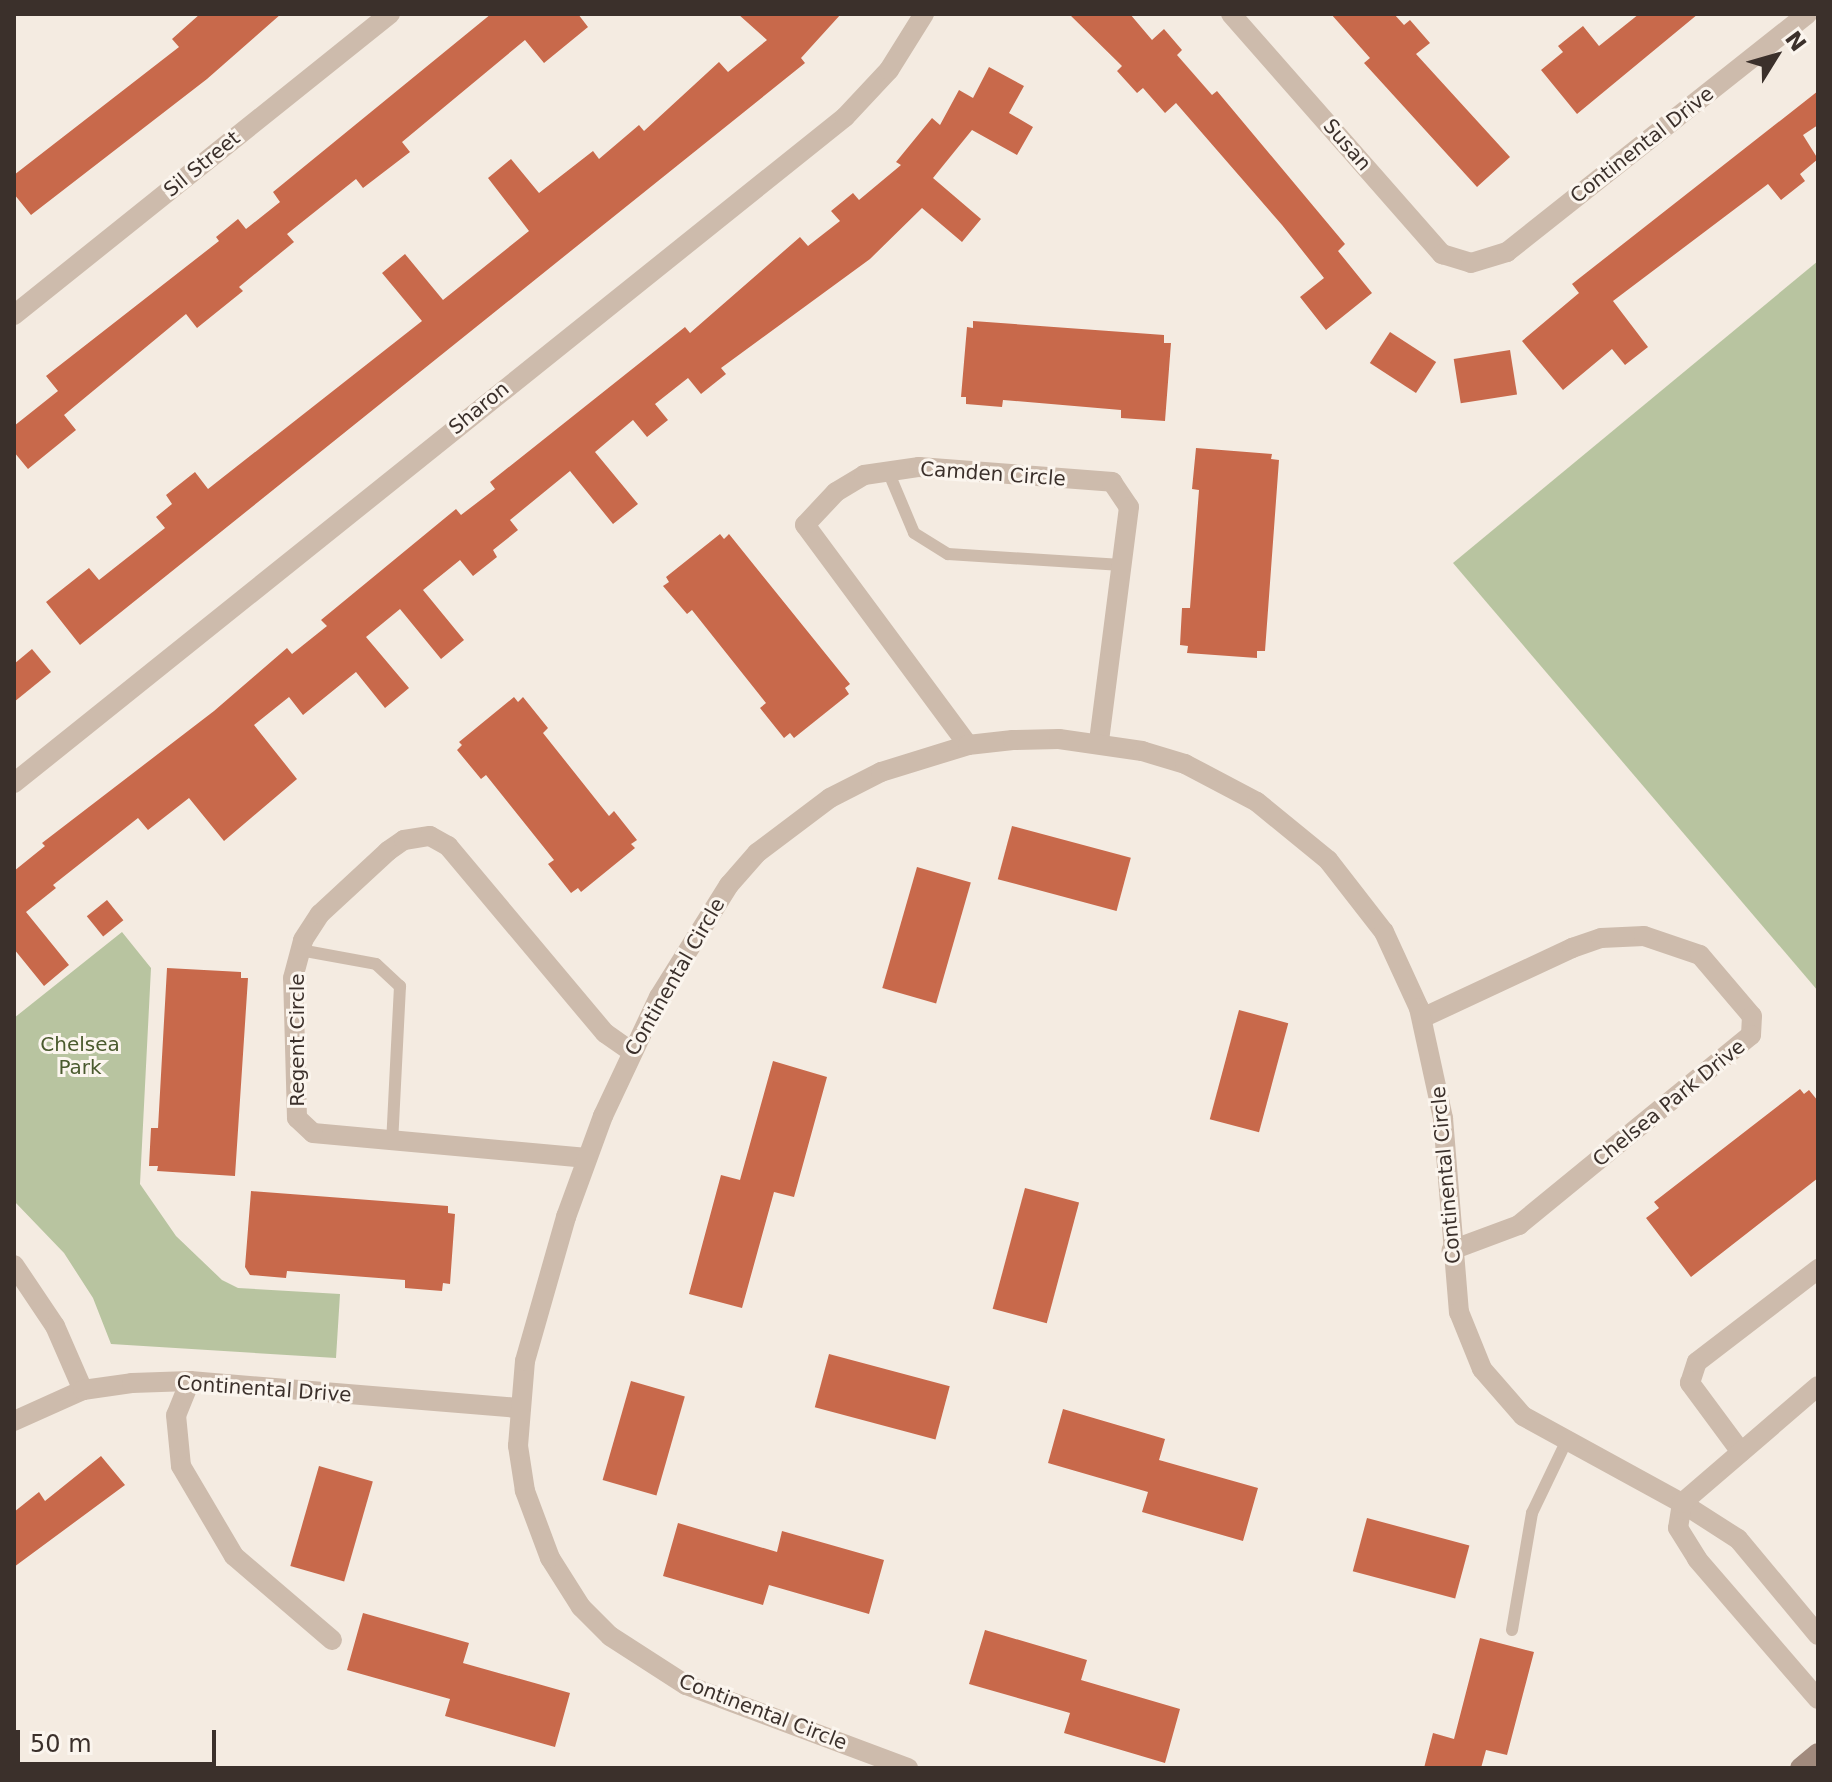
<!DOCTYPE html>
<style>
body{margin:0}
#map{position:relative;width:1832px;height:1782px;overflow:hidden;background:#f4ebe1;font-family:"DejaVu Sans",sans-serif}
div>[style]{position:absolute}
[style*='--x']{left:calc(var(--x)*1px);top:calc(var(--y)*1px);width:calc(var(--w)*1px);rotate:calc(var(--a)*1deg)}
.green>*{inset:0;background:#b8c4a0}
.building>*{inset:0;background:#c8694b;transform-origin:0 0}
.lane>*{height:12px;margin:-6px;padding:0 6px;transform-origin:6px;border-radius:6px;background:#cdbbac}
.street>*{height:20px;margin:-10px;padding:0 10px;transform-origin:10px;border-radius:10px;background:#cdbbac}
.secondary>*{height:20px;margin:-10px;padding:0 10px;transform-origin:10px;border-radius:10px;background:#a18a7d}
span{translate:-50% -50%;white-space:nowrap;text-align:center;line-height:1.15;-webkit-text-stroke:6px #fbf5ee;paint-order:stroke}
.street-label{font-size:20px;color:#3b302b}
.park-label{font-size:20px;color:#4a5a2e}
.frame{position:absolute;inset:0;border:16px solid #3b302b;pointer-events:none}
.north{position:absolute;left:1736px;top:16px;width:80px;height:80px;-webkit-text-stroke:6px #fbf5ee;paint-order:stroke;rotate:53deg;font-size:22px;font-weight:700;line-height:32px;text-align:center;color:#3b302b}
.north::after{content:'';display:block;margin:auto;width:28px;height:36px;background:#3b302b;clip-path:polygon(50% 0,100% 100%,50% 72%,0 100%)}
.scale{position:absolute;left:16px;top:1730px;width:200px;height:36px;box-sizing:border-box;border:4px solid #3b302b;border-top:0;padding-left:10px;font-size:24px;line-height:28px;white-space:nowrap;color:#3b302b;-webkit-text-stroke:6px #fbf5ee;paint-order:stroke}
</style>
<div id="map">
<div class="green">
<i style="clip-path:polygon(1818px 261px,1818px 991px,1453px 563px)"></i>
<i style="clip-path:polygon(122px 932px,151px 968px,140px 1184px,176px 1236px,222px 1280px,238px 1288px,340px 1294px,336px 1358px,111px 1344px,93px 1298px,64px 1253px,14px 1201px,14px 1018px)"></i>
</div>
<div class="building">
<i style="clip-path:polygon(200px 14px,281px 14px,207px 79px,31px 215px,14px 194px,14px 175px,179px 47px,172px 39px)"></i>
<i style="clip-path:polygon(491px 14px,578px 14px,588px 27px,544px 63px,525px 40px,402px 142px,410px 152px,363px 188px,356px 179px,287px 234px,294px 242px,239px 287px,243px 291px,197px 328px,186px 314px,64px 415px,76px 430px,28px 469px,14px 452px,14px 426px,58px 391px,46px 376px,219px 241px,216px 237px,238px 219px,246px 229px,280px 202px,273px 192px)"></i>
<i style="clip-path:polygon(738px 14px,841px 14px,801px 58px,805px 63px,80px 645px,46px 602px,89px 568px,99px 580px,165px 528px,156px 517px,172px 504px,166px 495px,195px 472px,208px 489px,422px 321px,382px 273px,405px 254px,443px 300px,529px 231px,488px 178px,511px 159px,539px 193px,593px 151px,599px 159px,639px 125px,644px 131px,719px 62px,728px 72px,767px 40px)"></i>
<i style="clip-path:polygon(1069px 14px,1130px 14px,1152px 40px,1164px 29px,1182px 50px,1177px 55px,1212px 95px,1217px 91px,1345px 244px,1338px 251px,1372px 293px,1326px 330px,1300px 297px,1324px 278px,1282px 225px,1176px 103px,1165px 113px,1143px 88px,1137px 93px,1117px 71px,1122px 66px)"></i>
<i style="clip-path:polygon(1331px 14px,1394px 14px,1404px 25px,1410px 20px,1430px 43px,1416px 54px,1510px 157px,1477px 187px,1364px 63px,1370px 58px)"></i>
<i style="clip-path:polygon(1639px 14px,1698px 14px,1577px 114px,1541px 70px,1563px 52px,1558px 46px,1583px 26px,1599px 46px)"></i>
<i style="clip-path:polygon(989px 67px,1024px 86px,1009px 113px,1033px 127px,1017px 155px,972px 130px,933px 178px,981px 219px,962px 242px,922px 208px,870px 259px,721px 368px,726px 374px,701px 394px,688px 378px,655px 404px,668px 420px,647px 437px,633px 420px,595px 452px,638px 504px,613px 524px,570px 471px,510px 520px,518px 530px,493px 550px,497px 557px,473px 576px,460px 560px,423px 590px,464px 640px,441px 659px,400px 609px,366px 637px,409px 688px,385px 708px,356px 672px,303px 715px,289px 697px,254px 725px,297px 779px,224px 841px,189px 798px,148px 830px,138px 818px,53px 885px,56px 888px,26px 912px,69px 965px,44px 986px,14px 949px,14px 871px,45px 846px,42px 843px,214px 711px,287px 648px,292px 654px,327px 626px,321px 620px,456px 509px,461px 515px,495px 489px,490px 482px,685px 327px,690px 333px,800px 237px,808px 246px,840px 221px,831px 211px,853px 193px,859px 200px,901px 165px,896px 162px,932px 118px,940px 125px,959px 90px,973px 98px)"></i>
<i style="clip-path:polygon(1818px 91px,1818px 125px,1803px 135px,1818px 159px,1800px 174px,1805px 181px,1781px 200px,1768px 184px,1613px 301px,1648px 347px,1625px 365px,1612px 349px,1563px 390px,1522px 341px,1579px 293px,1572px 284px)"></i>
<i style="clip-path:polygon(973px 321px,1164px 335px,1164px 343px,1171px 343px,1165px 421px,1121px 418px,1121px 410px,1003px 400px,1002px 407px,966px 404px,966px 397px,961px 397px,967px 327px,973px 328px)"></i>
<i style="left:1390px;top:332px;width:55px;height:37px;rotate:33deg"></i>
<i style="left:1510px;top:350px;width:45px;height:57px;rotate:81deg"></i>
<i style="clip-path:polygon(1196px 448px,1272px 454px,1271px 459px,1279px 460px,1265px 651px,1257px 651px,1257px 658px,1187px 653px,1188px 646px,1180px 645px,1182px 608px,1190px 608px,1199px 490px,1192px 489px)"></i>
<i style="clip-path:polygon(720px 534px,724px 539px,729px 534px,850px 684px,845px 688px,849px 694px,794px 738px,790px 733px,784px 738px,760px 708px,766px 703px,692px 610px,687px 614px,663px 586px,669px 582px,666px 577px)"></i>
<i style="clip-path:polygon(32px 649px,51px 672px,14px 702px,14px 664px)"></i>
<i style="clip-path:polygon(514px 697px,518px 702px,523px 697px,548px 728px,543px 733px,609px 816px,614px 811px,637px 840px,631px 844px,635px 848px,581px 892px,578px 888px,571px 893px,548px 864px,554px 860px,486px 775px,481px 779px,457px 750px,462px 745px,459px 742px)"></i>
<i style="left:1012px;top:826px;width:123px;height:55px;rotate:15deg"></i>
<i style="left:917px;top:867px;width:56px;height:126px;rotate:16deg"></i>
<i style="left:107px;top:900px;width:26px;height:26px;rotate:51deg"></i>
<i style="clip-path:polygon(167px 968px,241px 972px,241px 978px,248px 978px,235px 1176px,157px 1171px,158px 1166px,149px 1166px,151px 1128px,158px 1128px)"></i>
<i style="left:1239px;top:1010px;width:51px;height:113px;rotate:15deg"></i>
<i style="clip-path:polygon(773px 1061px,827px 1077px,794px 1197px,774px 1192px,742px 1308px,689px 1294px,721px 1175px,740px 1180px)"></i>
<i style="clip-path:polygon(1800px 1089px,1804px 1094px,1809px 1090px,1818px 1101px,1818px 1178px,1691px 1277px,1646px 1218px,1659px 1208px,1654px 1202px)"></i>
<i style="left:1025px;top:1188px;width:56px;height:125px;rotate:15deg"></i>
<i style="clip-path:polygon(251px 1191px,448px 1206px,448px 1213px,455px 1214px,450px 1284px,443px 1283px,442px 1291px,405px 1288px,405px 1280px,287px 1271px,286px 1278px,250px 1275px,245px 1267px)"></i>
<i style="left:829px;top:1354px;width:125px;height:55px;rotate:15deg"></i>
<i style="left:631px;top:1381px;width:56px;height:103px;rotate:16deg"></i>
<i style="clip-path:polygon(1063px 1409px,1165px 1439px,1159px 1460px,1258px 1488px,1243px 1541px,1142px 1512px,1148px 1492px,1048px 1463px)"></i>
<i style="clip-path:polygon(101px 1456px,125px 1485px,14px 1567px,14px 1512px,39px 1492px,45px 1501px)"></i>
<i style="left:319px;top:1466px;width:56px;height:104px;rotate:16deg"></i>
<i style="left:1367px;top:1518px;width:106px;height:55px;rotate:15deg"></i>
<i style="clip-path:polygon(678px 1523px,777px 1552px,782px 1531px,884px 1560px,869px 1614px,769px 1585px,763px 1605px,663px 1576px)"></i>
<i style="clip-path:polygon(363px 1613px,469px 1643px,463px 1663px,570px 1693px,555px 1747px,445px 1716px,450px 1699px,347px 1670px)"></i>
<i style="clip-path:polygon(985px 1630px,1087px 1660px,1081px 1680px,1180px 1709px,1165px 1763px,1064px 1733px,1070px 1713px,969px 1684px)"></i>
<i style="clip-path:polygon(1480px 1638px,1534px 1652px,1507px 1755px,1486px 1750px,1481px 1768px,1424px 1768px,1433px 1733px,1454px 1739px)"></i>
</div>
<div class="lane">
<i style="--x:888;--y:471;--w:67;--a:67.2"></i>
<i style="--x:914;--y:533;--w:40;--a:32"></i>
<i style="--x:948;--y:554;--w:174;--a:3.6"></i>
<i style="--x:300;--y:950;--w:77;--a:10.4"></i>
<i style="--x:376;--y:964;--w:33;--a:43"></i>
<i style="--x:400;--y:986;--w:156;--a:92.9"></i>
<i style="--x:1512;--y:1630;--w:119;--a:-80.3"></i>
<i style="--x:1532;--y:1513;--w:79;--a:-64.4"></i>
</div>
<div class="street">
<i style="--x:1231;--y:14;--w:320;--a:48.7"></i>
<i style="--x:1442;--y:254;--w:30;--a:17"></i>
<i style="--x:1471;--y:263;--w:38;--a:-17"></i>
<i style="--x:1507;--y:252;--w:383;--a:-38.4"></i>
<i style="--x:14;--y:315;--w:482;--a:-38.7"></i>
<i style="--x:968;--y:745;--w:274;--a:-126.5"></i>
<i style="--x:805;--y:525;--w:45;--a:-46.8"></i>
<i style="--x:836;--y:492;--w:33;--a:-31"></i>
<i style="--x:864;--y:475;--w:56;--a:-8.3"></i>
<i style="--x:919;--y:467;--w:194;--a:4.4"></i>
<i style="--x:1112;--y:482;--w:30;--a:56"></i>
<i style="--x:1129;--y:507;--w:237;--a:97.3"></i>
<i style="--x:14;--y:783;--w:1065;--a:-38.71"></i>
<i style="--x:845;--y:117;--w:64;--a:-46.9"></i>
<i style="--x:889;--y:70;--w:66;--a:-58"></i>
<i style="--x:1422;--y:1018;--w:166;--a:-25"></i>
<i style="--x:1572;--y:948;--w:31;--a:-19"></i>
<i style="--x:1601;--y:938;--w:43;--a:-2.7"></i>
<i style="--x:1644;--y:936;--w:59;--a:18.7"></i>
<i style="--x:1700;--y:955;--w:80;--a:49.6"></i>
<i style="--x:1752;--y:1016;--w:19;--a:93"></i>
<i style="--x:1751;--y:1035;--w:300;--a:140.7"></i>
<i style="--x:1519;--y:1225;--w:72;--a:159.5"></i>
<i style="--x:587;--y:1158;--w:275;--a:-174.8"></i>
<i style="--x:313;--y:1133;--w:22;--a:-137"></i>
<i style="--x:297;--y:1118;--w:140;--a:-91.6"></i>
<i style="--x:293;--y:978;--w:39;--a:-75"></i>
<i style="--x:303;--y:940;--w:31;--a:-57"></i>
<i style="--x:320;--y:914;--w:93;--a:-42.8"></i>
<i style="--x:388;--y:851;--w:19;--a:-35"></i>
<i style="--x:404;--y:840;--w:26;--a:-9"></i>
<i style="--x:430;--y:836;--w:21;--a:29"></i>
<i style="--x:448;--y:846;--w:244;--a:50"></i>
<i style="--x:605;--y:1033;--w:32;--a:35"></i>
<i style="--x:14;--y:1265;--w:73;--a:56.1"></i>
<i style="--x:55;--y:1326;--w:70;--a:66.4"></i>
<i style="--x:190;--y:1381;--w:37;--a:112"></i>
<i style="--x:176;--y:1415;--w:51;--a:84.4"></i>
<i style="--x:181;--y:1466;--w:104;--a:59.5"></i>
<i style="--x:234;--y:1556;--w:129;--a:40.6"></i>
<i style="--x:14;--y:1421;--w:76;--a:-24.2"></i>
<i style="--x:83;--y:1390;--w:49;--a:-8.1"></i>
<i style="--x:132;--y:1383;--w:58;--a:-2"></i>
<i style="--x:190;--y:1381;--w:332;--a:4.7"></i>
<i style="--x:1741;--y:1452;--w:86;--a:-126.5"></i>
<i style="--x:1690;--y:1383;--w:22;--a:-72"></i>
<i style="--x:1697;--y:1362;--w:153;--a:-37.5"></i>
<i style="--x:1818;--y:1635;--w:125;--a:-129.8"></i>
<i style="--x:1738;--y:1539;--w:67;--a:-147.3"></i>
<i style="--x:1682;--y:1503;--w:25;--a:99"></i>
<i style="--x:1678;--y:1528;--w:36;--a:58"></i>
<i style="--x:1697;--y:1559;--w:185;--a:49.2"></i>
<i style="--x:908;--y:1768;--w:237;--a:-159.5"></i>
<i style="--x:686;--y:1685;--w:90;--a:-147.2"></i>
<i style="--x:610;--y:1636;--w:41;--a:-135"></i>
<i style="--x:581;--y:1607;--w:58;--a:-122.3"></i>
<i style="--x:550;--y:1558;--w:72;--a:-110.5"></i>
<i style="--x:525;--y:1491;--w:46;--a:-98.8"></i>
<i style="--x:518;--y:1446;--w:85;--a:-85.3"></i>
<i style="--x:525;--y:1361;--w:150;--a:-74.1"></i>
<i style="--x:566;--y:1217;--w:108;--a:-69.9"></i>
<i style="--x:603;--y:1116;--w:132;--a:-64.8"></i>
<i style="--x:659;--y:997;--w:132;--a:-58"></i>
<i style="--x:729;--y:885;--w:43;--a:-48.8"></i>
<i style="--x:757;--y:853;--w:91;--a:-37"></i>
<i style="--x:830;--y:798;--w:57;--a:-27"></i>
<i style="--x:881;--y:772;--w:91;--a:-17.2"></i>
<i style="--x:968;--y:745;--w:45;--a:-6.3"></i>
<i style="--x:1013;--y:740;--w:46;--a:-1.2"></i>
<i style="--x:1059;--y:739;--w:84;--a:8.2"></i>
<i style="--x:1142;--y:751;--w:45;--a:16.8"></i>
<i style="--x:1185;--y:764;--w:81;--a:27.8"></i>
<i style="--x:1257;--y:802;--w:92;--a:39.2"></i>
<i style="--x:1328;--y:860;--w:91;--a:52.1"></i>
<i style="--x:1384;--y:932;--w:84;--a:65.3"></i>
<i style="--x:1419;--y:1008;--w:113;--a:77.7"></i>
<i style="--x:1443;--y:1118;--w:195;--a:85.3"></i>
<i style="--x:1459;--y:1312;--w:61;--a:68"></i>
<i style="--x:1482;--y:1369;--w:62;--a:48.9"></i>
<i style="--x:1523;--y:1416;--w:181;--a:28.7"></i>
<i style="--x:1682;--y:1503;--w:179;--a:-40.7"></i>
</div>
<div class="secondary">
<i style="--x:1800;--y:1768;--w:23;--a:-40"></i>
</div>
<div class="street-label">
<span style="left:1347px;top:145px;rotate:49deg">Susan</span>
<span style="left:1642px;top:145px;rotate:-38deg">Continental Drive</span>
<span style="left:202px;top:164px;rotate:-39deg">Sil Street</span>
<span style="left:479px;top:408px;rotate:-39deg">Sharon</span>
<span style="left:993px;top:474px;rotate:4deg">Camden Circle</span>
<span style="left:675px;top:977px;rotate:-60deg">Continental Circle</span>
<span style="left:297px;top:1040px;rotate:-90deg">Regent Circle</span>
<span style="left:1669px;top:1103px;rotate:-39deg">Chelsea Park Drive</span>
<span style="left:1446px;top:1175px;rotate:-95deg">Continental Circle</span>
<span style="left:264px;top:1389px;rotate:4deg">Continental Drive</span>
<span style="left:763px;top:1712px;rotate:21deg">Continental Circle</span>
</div>
<div class="park-label">
<span style="left:80px;top:1056px">Chelsea<br>Park</span>
</div>
<div class="frame"></div>
<div class="north">N</div>
<div class="scale">50 m</div>
</div>
